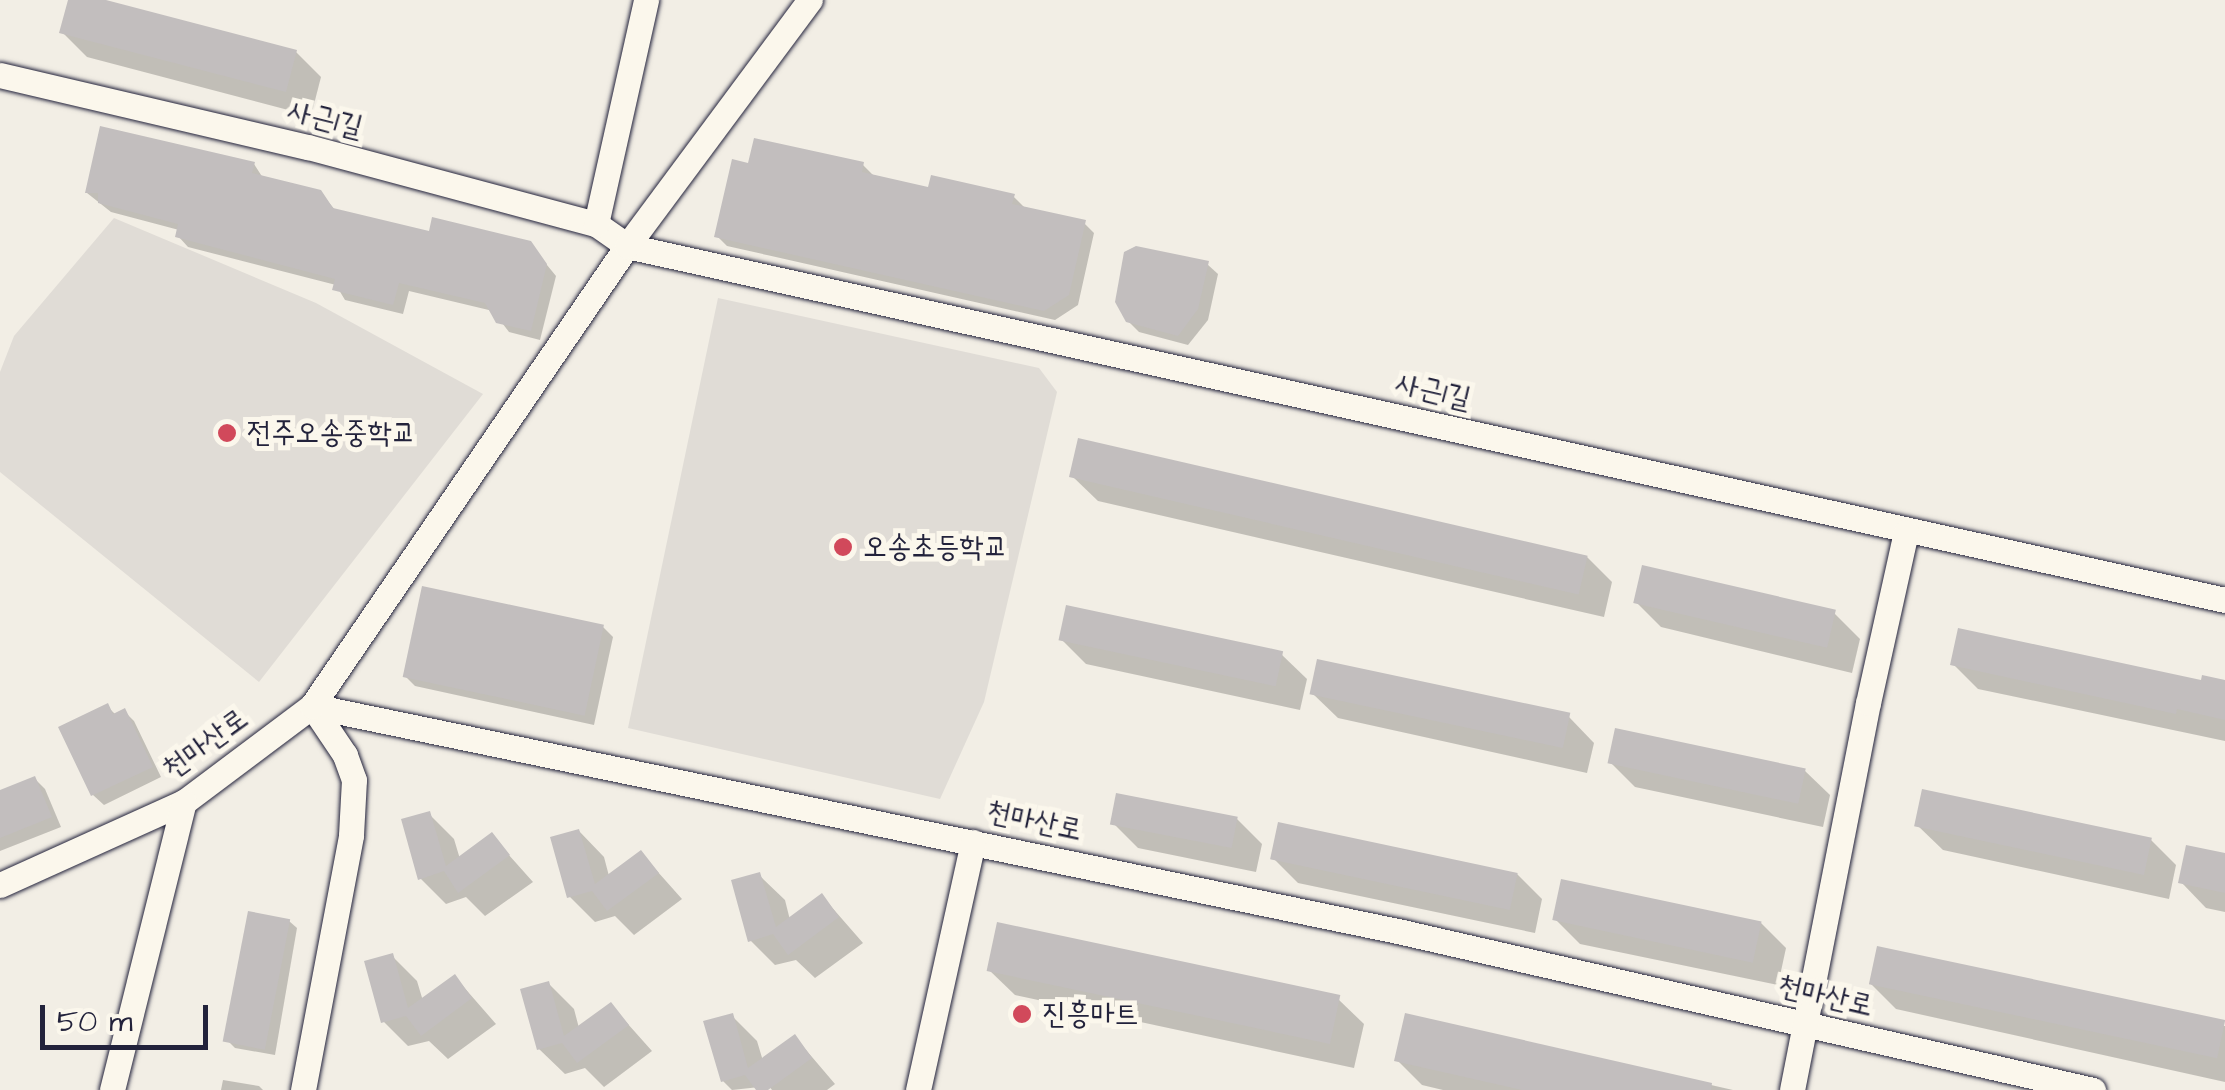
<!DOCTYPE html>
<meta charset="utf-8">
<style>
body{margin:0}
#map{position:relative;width:2225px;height:1090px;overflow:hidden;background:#f2eee5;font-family:"Architects Daughter","Poor Story",sans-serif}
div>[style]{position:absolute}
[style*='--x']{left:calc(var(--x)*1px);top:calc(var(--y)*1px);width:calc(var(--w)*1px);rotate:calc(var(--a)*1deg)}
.built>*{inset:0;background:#e0dcd6}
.shadow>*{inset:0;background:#0003}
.building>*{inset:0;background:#c2bebe;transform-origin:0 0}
.roads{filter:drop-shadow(0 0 2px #22223b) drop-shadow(0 0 2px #22223b)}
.street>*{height:25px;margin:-12.5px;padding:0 12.5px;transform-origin:12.5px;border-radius:12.5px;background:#fbf7ec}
.dots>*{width:28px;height:28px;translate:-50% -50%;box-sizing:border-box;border:5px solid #fbf7ec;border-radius:50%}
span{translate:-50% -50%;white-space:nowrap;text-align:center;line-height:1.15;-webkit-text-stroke:10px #fbf7ec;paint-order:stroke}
.street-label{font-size:30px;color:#22223b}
.poi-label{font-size:30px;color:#22223b}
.left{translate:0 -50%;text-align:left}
.scale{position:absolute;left:40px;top:1005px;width:168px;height:45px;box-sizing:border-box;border:5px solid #22223b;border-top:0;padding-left:12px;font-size:30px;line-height:35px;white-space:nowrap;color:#22223b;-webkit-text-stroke:8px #fbf7ec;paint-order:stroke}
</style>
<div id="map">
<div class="built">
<i style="clip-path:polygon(114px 218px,316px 303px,483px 394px,259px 682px,0 472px,0 372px,14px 336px)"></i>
<i style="clip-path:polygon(718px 298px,1039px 368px,1057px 392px,984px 702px,940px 799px,628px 728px)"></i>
</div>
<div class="shadow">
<i style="clip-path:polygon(70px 0,96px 0,296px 52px,321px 77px,311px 116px,87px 57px,62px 32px)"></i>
<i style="clip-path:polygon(254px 164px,263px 178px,320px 192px,336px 211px,431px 234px,529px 243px,556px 276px,540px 340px,509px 332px,493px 311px,409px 291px,403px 314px,345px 300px,336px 285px,188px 247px,178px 236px,179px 230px,111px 212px,87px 193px)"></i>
<i style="clip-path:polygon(862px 164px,873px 175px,930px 190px,1013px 196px,1024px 207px,1084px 223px,1094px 233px,1078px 305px,1055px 320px,727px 246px,717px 236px,750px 166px)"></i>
<i style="clip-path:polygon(1207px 264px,1218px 274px,1208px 320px,1188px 345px,1139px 332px,1128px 321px)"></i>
<i style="clip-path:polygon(1072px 476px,1586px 556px,1612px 582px,1604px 617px,1098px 501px)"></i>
<i style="clip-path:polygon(1636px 602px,1835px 614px,1860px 639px,1852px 673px,1661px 627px)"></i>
<i style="clip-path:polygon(603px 627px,613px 637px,594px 725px,415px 686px,405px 676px)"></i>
<i style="clip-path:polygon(1061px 639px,1281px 654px,1307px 679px,1300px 710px,1086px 664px)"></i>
<i style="clip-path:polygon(1953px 664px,2225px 685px,2225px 741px,1978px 689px)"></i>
<i style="clip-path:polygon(1312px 693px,1569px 717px,1594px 743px,1587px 773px,1338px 718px)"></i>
<i style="clip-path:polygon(107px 706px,116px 715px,124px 711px,134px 721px,161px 777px,104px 805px,93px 795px)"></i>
<i style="clip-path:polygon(1610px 762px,1804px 770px,1830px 795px,1823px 827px,1635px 787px)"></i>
<i style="clip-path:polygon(35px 779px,45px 789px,61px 827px,0 851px,0 793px)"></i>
<i style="clip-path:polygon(429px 814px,454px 839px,460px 859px,492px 836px,533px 882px,485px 916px,466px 897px,446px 904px,421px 879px)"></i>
<i style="clip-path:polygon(1237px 819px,1262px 844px,1256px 872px,1138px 848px,1113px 823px)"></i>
<i style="clip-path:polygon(1917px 825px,2151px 840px,2176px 865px,2169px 899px,1943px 850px)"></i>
<i style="clip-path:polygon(579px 831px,604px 857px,609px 876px,641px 853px,682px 899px,634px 935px,615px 916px,595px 922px,570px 897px)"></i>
<i style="clip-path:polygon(2225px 856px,2225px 912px,2206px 908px,2181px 882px)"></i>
<i style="clip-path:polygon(1273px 858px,1517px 874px,1542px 899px,1535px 933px,1298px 883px)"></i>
<i style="clip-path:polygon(759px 875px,785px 900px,790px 920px,822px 896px,863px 943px,815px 978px,796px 960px,775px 965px,750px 940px)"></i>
<i style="clip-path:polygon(1555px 919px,1761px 923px,1786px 948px,1778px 985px,1580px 944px)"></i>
<i style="clip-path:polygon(289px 921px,297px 928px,275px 1055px,235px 1048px,228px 1041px)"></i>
<i style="clip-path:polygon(392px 956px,417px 981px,423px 1001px,455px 977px,496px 1024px,448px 1059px,429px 1041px,408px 1046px,383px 1021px)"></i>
<i style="clip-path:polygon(989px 970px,1338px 999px,1364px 1024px,1354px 1068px,1015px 995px)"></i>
<i style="clip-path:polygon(549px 984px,574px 1009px,579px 1028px,611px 1005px,652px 1051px,604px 1087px,585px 1068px,565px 1074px,539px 1049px)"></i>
<i style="clip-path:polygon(1871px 984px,2225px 1026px,2225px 1082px,1896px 1009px)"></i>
<i style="clip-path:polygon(732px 1016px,757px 1041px,763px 1061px,795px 1037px,835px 1084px,827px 1090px,772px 1090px,769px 1086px,732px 1090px,723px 1081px)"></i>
<i style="clip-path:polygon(1407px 1016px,1733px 1090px,1443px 1090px,1422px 1085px,1397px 1060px)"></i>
<i style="clip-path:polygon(223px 1080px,259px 1086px,263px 1090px,221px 1090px)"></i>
</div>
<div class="building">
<i style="clip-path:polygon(68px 0,106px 0,297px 50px,286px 92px,59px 33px)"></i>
<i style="clip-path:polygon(100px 126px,255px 162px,252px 173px,321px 190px,333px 208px,429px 231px,432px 217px,531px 241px,547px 264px,531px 331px,496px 323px,485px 303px,399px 283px,393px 305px,332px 290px,335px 279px,175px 237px,178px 224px,98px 203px,98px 193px,85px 193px)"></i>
<i style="clip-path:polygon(754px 138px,864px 162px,862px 172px,928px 187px,931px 175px,1015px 194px,1012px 204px,1086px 220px,1069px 295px,1044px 311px,714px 237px,732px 159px,748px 163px)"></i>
<i style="clip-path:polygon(1136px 246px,1209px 261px,1198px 309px,1178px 336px,1126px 322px,1115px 302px,1124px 252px)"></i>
<i style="left:1078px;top:438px;width:523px;height:40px;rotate:13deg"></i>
<i style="left:1642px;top:565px;width:199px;height:39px;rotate:13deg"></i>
<i style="left:422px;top:586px;width:186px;height:93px;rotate:12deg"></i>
<i style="left:1066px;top:605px;width:222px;height:36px;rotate:12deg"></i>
<i style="clip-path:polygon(1958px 628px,2201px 680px,2202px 675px,2225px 680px,2225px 720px,2177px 709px,2176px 714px,1950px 665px)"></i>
<i style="left:1317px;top:659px;width:259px;height:36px;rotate:12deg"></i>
<i style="clip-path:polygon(108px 703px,113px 714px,125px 708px,153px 767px,91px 796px,58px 727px)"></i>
<i style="left:1615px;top:728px;width:195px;height:36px;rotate:12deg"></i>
<i style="clip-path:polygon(35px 776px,52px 817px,0 838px,0 790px)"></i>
<i style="left:1922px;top:789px;width:235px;height:38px;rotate:12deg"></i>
<i style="left:1116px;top:793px;width:124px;height:32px;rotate:11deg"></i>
<i style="clip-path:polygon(430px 811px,446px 866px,492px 832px,510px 855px,458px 893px,444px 871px,418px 880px,401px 819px)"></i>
<i style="left:1278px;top:822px;width:245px;height:38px;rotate:12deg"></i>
<i style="clip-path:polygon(579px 829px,595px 884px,641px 850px,659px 873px,607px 911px,592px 891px,567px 898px,550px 837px)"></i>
<i style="clip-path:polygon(2186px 845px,2225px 853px,2225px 893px,2178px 883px)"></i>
<i style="clip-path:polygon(760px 872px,776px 927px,822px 893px,839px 917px,788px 955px,773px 934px,748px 942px,731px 880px)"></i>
<i style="left:1561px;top:879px;width:205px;height:42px;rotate:12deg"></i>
<i style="left:248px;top:911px;width:43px;height:133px;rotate:11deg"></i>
<i style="left:997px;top:922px;width:351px;height:50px;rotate:12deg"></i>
<i style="left:1877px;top:946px;width:356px;height:39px;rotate:12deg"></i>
<i style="clip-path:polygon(393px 953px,408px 1008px,455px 974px,472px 998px,421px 1036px,406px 1016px,381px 1023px,364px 961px)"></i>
<i style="clip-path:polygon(549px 981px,564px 1036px,611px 1002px,629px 1025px,577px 1063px,562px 1043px,537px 1050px,520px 989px)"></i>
<i style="clip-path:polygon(733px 1013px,748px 1068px,795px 1034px,812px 1058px,768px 1090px,756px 1090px,745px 1075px,721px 1082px,703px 1021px)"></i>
<i style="clip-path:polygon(1405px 1013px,1712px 1083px,1711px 1090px,1522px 1090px,1394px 1061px)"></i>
</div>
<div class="roads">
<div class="street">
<i style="--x:0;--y:75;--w:316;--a:13.2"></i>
<i style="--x:308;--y:147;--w:298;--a:15"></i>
<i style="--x:596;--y:224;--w:38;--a:35"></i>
<i style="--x:627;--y:246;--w:1637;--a:12.49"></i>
<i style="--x:596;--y:224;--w:230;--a:-77.4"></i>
<i style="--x:0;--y:885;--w:202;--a:-24.3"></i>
<i style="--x:184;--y:802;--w:160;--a:-36.9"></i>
<i style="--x:312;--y:706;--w:1113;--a:11.71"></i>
<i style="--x:1402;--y:932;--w:709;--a:12.88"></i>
<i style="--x:112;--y:1090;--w:297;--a:-76"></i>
<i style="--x:303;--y:1090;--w:259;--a:-79.3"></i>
<i style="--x:351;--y:835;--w:55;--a:-86.9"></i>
<i style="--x:354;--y:780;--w:27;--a:-110"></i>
<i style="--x:345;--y:755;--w:59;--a:-124"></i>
<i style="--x:312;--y:706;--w:558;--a:-55.6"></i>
<i style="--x:627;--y:246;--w:307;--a:-53.4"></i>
<i style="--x:918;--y:1090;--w:254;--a:-77.5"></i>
<i style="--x:1792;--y:1090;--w:394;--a:-78.9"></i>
<i style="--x:1868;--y:703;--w:175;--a:-77.5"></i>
</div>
</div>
<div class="dots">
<i style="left:227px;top:433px;background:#d1495b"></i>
<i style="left:843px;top:547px;background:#d1495b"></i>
<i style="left:1022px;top:1014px;background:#d1495b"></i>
</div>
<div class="street-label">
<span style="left:325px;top:119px;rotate:14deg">사근1길</span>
<span style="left:1433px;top:391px;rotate:13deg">사근1길</span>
<span style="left:205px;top:744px;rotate:-36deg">천마산로</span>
<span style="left:1034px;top:821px;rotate:12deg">천마산로</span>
<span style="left:1825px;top:996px;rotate:13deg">천마산로</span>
</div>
<div class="poi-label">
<span class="left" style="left:247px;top:433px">전주오송중학교</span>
<span class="left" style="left:863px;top:547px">오송초등학교</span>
<span class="left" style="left:1042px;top:1014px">진흥마트</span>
</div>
<div class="scale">50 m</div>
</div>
